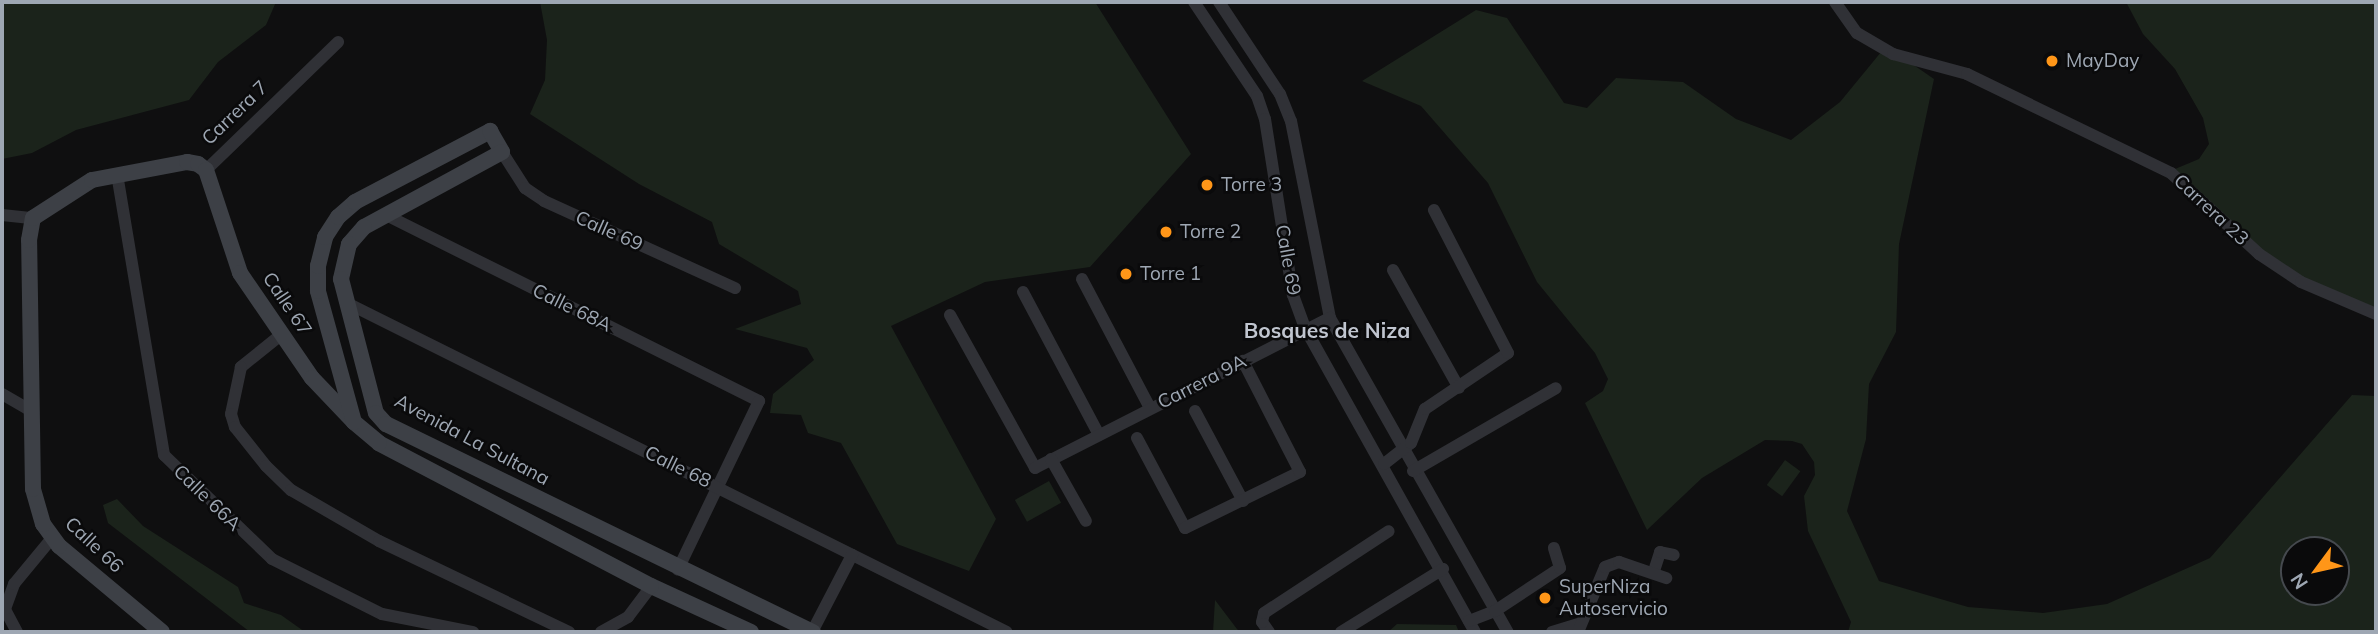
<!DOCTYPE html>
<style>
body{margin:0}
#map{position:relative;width:2378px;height:634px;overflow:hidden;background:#0f0f10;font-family:Mulish,sans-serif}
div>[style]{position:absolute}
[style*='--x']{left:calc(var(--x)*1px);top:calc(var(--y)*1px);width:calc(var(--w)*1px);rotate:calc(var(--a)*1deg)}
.green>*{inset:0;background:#1b231b;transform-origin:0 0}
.street>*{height:12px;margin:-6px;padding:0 6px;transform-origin:6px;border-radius:6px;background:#303136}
.secondary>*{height:16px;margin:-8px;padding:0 8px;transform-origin:8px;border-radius:8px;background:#3d4046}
.dots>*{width:19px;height:19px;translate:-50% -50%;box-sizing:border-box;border:4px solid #0a0a0b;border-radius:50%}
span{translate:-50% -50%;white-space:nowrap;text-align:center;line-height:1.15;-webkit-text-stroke:5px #0a0a0b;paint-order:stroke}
.poi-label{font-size:19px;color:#9ea7b3}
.left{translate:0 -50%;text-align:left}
.street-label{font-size:19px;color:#9ea7b3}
.neighbourhood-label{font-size:21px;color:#c0c5cf;font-weight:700}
.frame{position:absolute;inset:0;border:4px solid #9ea7b3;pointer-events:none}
.north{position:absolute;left:2280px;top:536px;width:70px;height:70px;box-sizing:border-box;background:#0a0a0b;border:2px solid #45494e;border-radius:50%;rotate:237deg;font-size:19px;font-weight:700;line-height:28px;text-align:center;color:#9ea7b3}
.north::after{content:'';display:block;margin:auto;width:24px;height:32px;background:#ff9618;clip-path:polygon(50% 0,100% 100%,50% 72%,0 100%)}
</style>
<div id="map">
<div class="green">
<i style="clip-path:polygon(2px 2px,276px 2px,266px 25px,218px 62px,189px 100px,76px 130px,32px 153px,2px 159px)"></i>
<i style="clip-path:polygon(540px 2px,1095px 2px,1191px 154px,1090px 267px,985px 282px,891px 326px,996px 519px,969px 571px,897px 544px,841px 443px,808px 433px,801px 415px,770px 413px,773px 394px,814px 360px,807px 348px,735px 329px,801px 304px,798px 291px,719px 244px,712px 222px,639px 184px,530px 114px,545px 80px,547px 40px)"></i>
<i style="clip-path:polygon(2126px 2px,2376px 2px,2376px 310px,2306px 279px,2260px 249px,2175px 169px,2199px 159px,2209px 144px,2203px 118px,2175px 69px,2143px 34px)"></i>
<i style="clip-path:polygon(evenodd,1476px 10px,1507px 18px,1564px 103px,1587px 108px,1616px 78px,1683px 82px,1736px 119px,1791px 140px,1840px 102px,1886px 46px,1934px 79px,1899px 244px,1896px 332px,1869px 384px,1866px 439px,1847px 511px,1879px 581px,1968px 607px,2043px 613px,2107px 604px,2210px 558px,2352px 395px,2376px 396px,2376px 632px,1848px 632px,1851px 622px,1808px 531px,1804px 496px,1815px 475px,1814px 462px,1802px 444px,1792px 441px,1765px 440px,1702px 478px,1647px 530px,1585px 403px,1603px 391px,1608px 379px,1595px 353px,1537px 282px,1488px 183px,1421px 106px,1362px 81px,1476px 10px,2294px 550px,2336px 550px,2336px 592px,2294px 592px,2294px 550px)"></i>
<i style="left:1785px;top:460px;width:19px;height:31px;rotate:36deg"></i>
<i style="left:1049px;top:481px;width:25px;height:39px;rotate:61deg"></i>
<i style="clip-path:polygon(117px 499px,143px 526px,238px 587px,244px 603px,281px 615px,305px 632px,250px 632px,108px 523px,103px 505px)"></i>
<i style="clip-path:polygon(1215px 600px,1237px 629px,1240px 632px,1213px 632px)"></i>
<i style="clip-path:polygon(1397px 624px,1456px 625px,1459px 632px,1388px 632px)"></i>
</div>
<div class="street">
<i style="--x:1194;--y:2;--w:113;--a:56.2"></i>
<i style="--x:1257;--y:96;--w:24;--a:71"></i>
<i style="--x:1265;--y:119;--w:178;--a:81"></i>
<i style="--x:1293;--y:295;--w:35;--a:70"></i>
<i style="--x:1305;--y:328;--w:348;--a:60.8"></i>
<i style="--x:1219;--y:2;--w:110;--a:56.5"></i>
<i style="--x:1280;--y:94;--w:29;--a:68"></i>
<i style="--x:1291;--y:121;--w:201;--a:78.8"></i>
<i style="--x:1330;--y:318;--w:361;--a:60.5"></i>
<i style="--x:1835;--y:2;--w:38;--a:55"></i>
<i style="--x:1857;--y:33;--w:42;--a:30.3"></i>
<i style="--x:1893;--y:54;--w:77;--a:15.1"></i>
<i style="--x:1967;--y:74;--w:227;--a:25.9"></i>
<i style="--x:2171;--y:173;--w:120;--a:42.6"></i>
<i style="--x:2259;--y:254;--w:50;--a:33.7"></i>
<i style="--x:2301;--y:282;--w:82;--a:23.1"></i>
<i style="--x:502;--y:152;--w:43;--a:57.4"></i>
<i style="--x:525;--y:188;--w:23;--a:34"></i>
<i style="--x:544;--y:201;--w:210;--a:24.5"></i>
<i style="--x:206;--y:170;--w:184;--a:-44.1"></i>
<i style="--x:117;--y:174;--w:285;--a:80.5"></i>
<i style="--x:164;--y:455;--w:150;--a:43.9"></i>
<i style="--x:272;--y:559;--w:123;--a:26.6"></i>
<i style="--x:382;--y:614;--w:93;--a:11.2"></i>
<i style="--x:2;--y:215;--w:31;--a:6"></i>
<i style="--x:386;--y:215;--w:417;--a:26.5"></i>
<i style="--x:759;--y:401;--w:187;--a:115.7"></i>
<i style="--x:1393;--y:270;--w:135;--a:60.8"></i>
<i style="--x:1082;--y:279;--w:146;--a:62.2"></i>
<i style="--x:1023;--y:292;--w:162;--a:62"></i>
<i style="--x:347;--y:303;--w:737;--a:26.5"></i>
<i style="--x:950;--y:315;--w:175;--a:60.9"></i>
<i style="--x:1035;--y:468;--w:331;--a:-27"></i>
<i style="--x:282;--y:334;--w:53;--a:141.2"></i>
<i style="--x:241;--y:367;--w:48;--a:102"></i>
<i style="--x:231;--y:414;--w:14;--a:73"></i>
<i style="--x:235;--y:427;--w:50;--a:51.5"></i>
<i style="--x:266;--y:466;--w:35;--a:44"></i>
<i style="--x:291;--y:490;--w:102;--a:30.1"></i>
<i style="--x:379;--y:541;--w:211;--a:25.6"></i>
<i style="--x:2;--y:394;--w:36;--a:30"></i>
<i style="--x:1195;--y:411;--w:102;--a:61.9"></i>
<i style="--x:1137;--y:438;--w:102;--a:61.9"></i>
<i style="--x:1185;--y:528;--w:128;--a:-26"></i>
<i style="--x:1300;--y:472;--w:125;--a:-117.2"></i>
<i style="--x:1051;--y:459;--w:71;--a:60.6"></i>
<i style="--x:1384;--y:464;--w:34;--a:-38"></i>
<i style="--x:1411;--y:443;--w:37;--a:-68"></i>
<i style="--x:1425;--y:409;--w:100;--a:-34"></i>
<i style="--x:1508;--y:353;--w:161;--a:-117.4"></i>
<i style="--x:1413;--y:471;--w:165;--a:-30.1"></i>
<i style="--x:1654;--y:571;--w:20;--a:-72"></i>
<i style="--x:1660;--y:552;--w:14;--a:12"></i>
<i style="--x:1469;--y:621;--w:28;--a:-21"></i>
<i style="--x:1495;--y:611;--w:78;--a:-33.5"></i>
<i style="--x:1560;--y:568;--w:21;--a:-107"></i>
<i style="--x:17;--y:632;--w:26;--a:-118"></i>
<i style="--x:5;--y:609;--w:27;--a:-70"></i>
<i style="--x:14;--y:584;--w:60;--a:-50.4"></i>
<i style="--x:601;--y:632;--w:31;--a:-29"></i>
<i style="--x:628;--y:617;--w:39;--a:-53"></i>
<i style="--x:812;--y:632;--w:87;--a:-62.5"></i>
<i style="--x:1269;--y:632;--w:12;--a:-125"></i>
<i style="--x:1262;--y:622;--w:9;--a:-77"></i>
<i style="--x:1264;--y:613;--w:149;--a:-33.3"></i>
<i style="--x:1341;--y:632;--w:120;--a:-31.7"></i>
<i style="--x:1552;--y:632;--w:30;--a:-17"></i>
<i style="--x:1578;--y:632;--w:70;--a:-67.4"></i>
<i style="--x:1605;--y:567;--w:15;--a:-20"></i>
<i style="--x:1619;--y:562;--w:50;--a:18.8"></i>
</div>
<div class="secondary">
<i style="--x:162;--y:632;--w:134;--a:-140.1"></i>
<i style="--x:59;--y:546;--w:27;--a:-126"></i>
<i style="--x:43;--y:524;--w:36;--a:-106"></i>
<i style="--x:33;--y:489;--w:249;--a:-90.9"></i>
<i style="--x:29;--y:240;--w:22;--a:-80"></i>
<i style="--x:33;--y:218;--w:70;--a:-32.8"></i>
<i style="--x:92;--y:180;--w:97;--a:-10.7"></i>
<i style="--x:187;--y:162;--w:11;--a:10"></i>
<i style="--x:198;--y:164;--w:10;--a:37"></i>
<i style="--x:206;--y:170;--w:108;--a:71.7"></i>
<i style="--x:240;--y:273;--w:127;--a:55.6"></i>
<i style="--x:312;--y:378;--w:61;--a:46.3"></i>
<i style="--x:751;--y:632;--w:110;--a:-155.3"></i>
<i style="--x:651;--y:586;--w:307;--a:-152.3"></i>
<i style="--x:379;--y:443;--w:33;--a:-140"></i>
<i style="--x:354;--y:422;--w:136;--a:-105.4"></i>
<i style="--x:318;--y:291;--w:25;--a:-90"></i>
<i style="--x:318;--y:266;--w:30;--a:-76"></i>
<i style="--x:325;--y:237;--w:24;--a:-57"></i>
<i style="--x:338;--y:217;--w:23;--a:-41"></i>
<i style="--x:355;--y:202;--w:153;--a:-27.7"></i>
<i style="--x:490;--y:131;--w:24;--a:60"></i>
<i style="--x:502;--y:152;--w:157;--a:151.5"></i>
<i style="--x:364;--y:227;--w:23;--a:131"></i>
<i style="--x:349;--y:244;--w:36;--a:103"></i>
<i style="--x:341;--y:279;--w:138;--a:75.4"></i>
<i style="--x:376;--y:413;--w:15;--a:48"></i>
<i style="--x:386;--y:424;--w:475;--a:26"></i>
</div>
<div class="dots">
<i style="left:2052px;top:61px;background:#ff9618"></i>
<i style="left:1207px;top:185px;background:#ff9618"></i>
<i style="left:1166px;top:232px;background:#ff9618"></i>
<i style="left:1126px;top:274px;background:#ff9618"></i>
<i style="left:1545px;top:598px;background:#ff9618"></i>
</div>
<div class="poi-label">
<span class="left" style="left:2066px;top:61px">MayDay</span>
<span class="left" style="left:1221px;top:185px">Torre 3</span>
<span class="left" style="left:1180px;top:232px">Torre 2</span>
<span class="left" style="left:1140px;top:274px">Torre 1</span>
<span class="left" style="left:1559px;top:598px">SuperNiza<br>Autoservicio</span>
</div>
<div class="street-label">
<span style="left:235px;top:113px;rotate:-44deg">Carrera 7</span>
<span style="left:2211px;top:210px;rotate:43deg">Carrera 23</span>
<span style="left:609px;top:231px;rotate:24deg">Calle 69</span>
<span style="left:1288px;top:260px;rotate:80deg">Calle 69</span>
<span style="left:287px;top:304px;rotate:56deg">Calle 67</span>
<span style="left:572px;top:308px;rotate:26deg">Calle 68A</span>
<span style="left:1202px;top:382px;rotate:-27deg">Carrera 9A</span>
<span style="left:472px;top:440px;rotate:28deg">Avenida La Sultana</span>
<span style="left:678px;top:467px;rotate:26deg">Calle 68</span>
<span style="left:207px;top:498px;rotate:44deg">Calle 66A</span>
<span style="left:94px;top:545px;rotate:43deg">Calle 66</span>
</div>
<div class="neighbourhood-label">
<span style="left:1327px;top:330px">Bosques de Niza</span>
</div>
<div class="frame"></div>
<div class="north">N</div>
</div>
